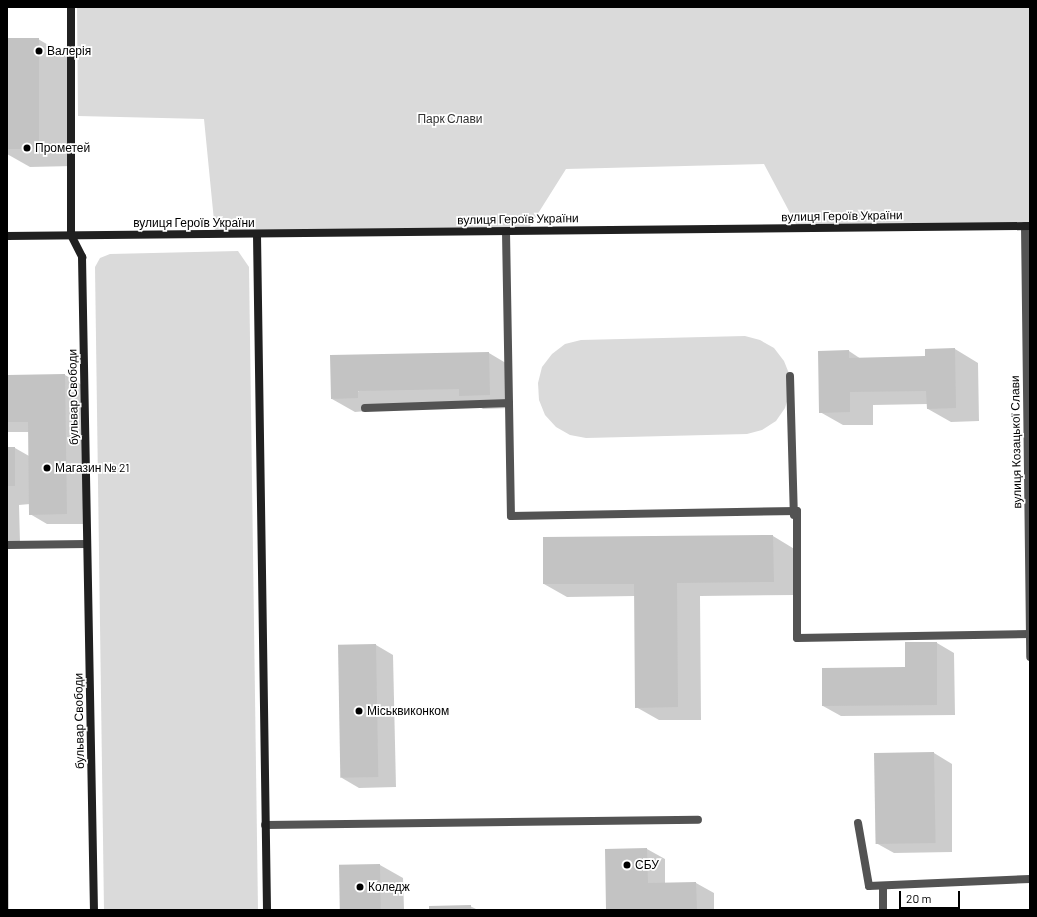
<!DOCTYPE html>
<meta charset="utf-8">
<style>
body{margin:0}
#map{position:relative;width:1037px;height:917px;overflow:hidden;background:#fff;font-family:Barlow,sans-serif}
div>[style]{position:absolute}
[style*='--x']{left:calc(var(--x)*1px);top:calc(var(--y)*1px);width:calc(var(--w)*1px);rotate:calc(var(--a)*1deg)}
.green>*{inset:0;background:#dadada}
.shadow>*{inset:0;background:#0003}
.building>*{inset:0;background:#c3c3c3;transform-origin:0 0}
.lane>*{height:8px;margin:-4px;padding:0 4px;transform-origin:4px;border-radius:4px;background:#535353}
.street>*{height:8px;margin:-4px;padding:0 4px;transform-origin:4px;border-radius:4px;background:#535353}
.secondary>*{height:8px;margin:-4px;padding:0 4px;transform-origin:4px;border-radius:4px;background:#202020}
.dots>*{width:11px;height:11px;translate:-50% -50%;box-sizing:border-box;border:2px solid #fff;border-radius:50%}
span{translate:-50% -50%;white-space:nowrap;text-align:center;line-height:1.15;-webkit-text-stroke:3.5px #fff;paint-order:stroke}
.poi-label{font-size:12px;color:#000}
.left{translate:0 -50%;text-align:left}
.park-label{font-size:12px;color:#313131}
.street-label{font-size:12px;color:#000}
.frame{position:absolute;inset:0;border:8px solid #000;pointer-events:none}
.scale{position:absolute;left:899px;top:891px;width:61px;height:18px;box-sizing:border-box;border:2px solid #000;border-top:0;padding-left:5px;font-size:12px;line-height:14px;white-space:nowrap;color:#000;-webkit-text-stroke:3px #fff;paint-order:stroke}
</style>
<div id="map">
<div class="green">
<i style="clip-path:polygon(77px 7px,1030px 7px,1030px 226px,798px 228px,764px 164px,566px 169px,527px 231px,215px 231px,204px 119px,78px 116px)"></i>
<i style="clip-path:polygon(238px 251px,249px 267px,258px 910px,104px 910px,95px 267px,100px 258px,110px 254px)"></i>
<i style="clip-path:polygon(745px 336px,760px 340px,774px 348px,784px 361px,790px 376px,790px 392px,785px 408px,776px 421px,762px 430px,747px 434px,586px 438px,570px 435px,556px 427px,545px 415px,539px 400px,538px 383px,542px 367px,552px 354px,565px 344px,581px 340px)"></i>
</div>
<div class="shadow">
<i style="clip-path:polygon(7px 39px,38px 39px,71px 58px,73px 166px,30px 167px,7px 154px)"></i>
<i style="clip-path:polygon(955px 349px,978px 363px,979px 421px,951px 422px,928px 409px,928px 404px,873px 405px,873px 425px,843px 425px,820px 412px,849px 351px,861px 359px,926px 357px)"></i>
<i style="clip-path:polygon(489px 353px,511px 366px,512px 408px,483px 409px,471px 402px,355px 412px,332px 399px)"></i>
<i style="clip-path:polygon(65px 375px,82px 385px,84px 524px,47px 524px,30px 514px,30px 504px,19px 505px,20px 542px,7px 543px,7px 448px,15px 448px,29px 456px,29px 432px,7px 432px,7px 376px)"></i>
<i style="clip-path:polygon(773px 536px,796px 550px,796px 595px,700px 596px,701px 720px,659px 720px,636px 707px,635px 596px,567px 597px,544px 584px)"></i>
<i style="clip-path:polygon(8px 631px,9px 910px,7px 910px)"></i>
<i style="clip-path:polygon(937px 643px,954px 653px,955px 715px,841px 716px,823px 706px,906px 668px)"></i>
<i style="clip-path:polygon(376px 645px,393px 655px,396px 787px,359px 788px,342px 778px)"></i>
<i style="clip-path:polygon(934px 753px,952px 764px,952px 852px,894px 853px,876px 843px,875px 754px)"></i>
<i style="clip-path:polygon(647px 849px,665px 859px,665px 883px,696px 883px,714px 893px,714px 910px,607px 910px,606px 850px)"></i>
<i style="clip-path:polygon(380px 865px,403px 878px,404px 910px,341px 910px)"></i>
<i style="clip-path:polygon(470px 906px,478px 910px,430px 910px)"></i>
</div>
<div class="building">
<i style="left:7px;top:38px;width:32px;height:111px"></i>
<i style="clip-path:polygon(955px 348px,956px 408px,927px 409px,926px 391px,850px 392px,850px 412px,819px 413px,818px 351px,849px 350px,849px 358px,925px 356px,925px 349px)"></i>
<i style="clip-path:polygon(489px 352px,490px 395px,459px 396px,459px 389px,358px 391px,358px 398px,331px 399px,330px 355px)"></i>
<i style="clip-path:polygon(65px 374px,67px 514px,29px 515px,28px 422px,7px 422px,7px 375px)"></i>
<i style="left:7px;top:447px;width:8px;height:39px"></i>
<i style="clip-path:polygon(773px 535px,774px 582px,677px 583px,678px 707px,635px 708px,634px 584px,543px 584px,543px 537px)"></i>
<i style="clip-path:polygon(905px 642px,937px 642px,937px 705px,822px 706px,822px 668px,905px 667px)"></i>
<i style="left:376px;top:644px;width:133px;height:38px;rotate:89deg"></i>
<i style="left:934px;top:752px;width:91px;height:60px;rotate:89deg"></i>
<i style="clip-path:polygon(647px 848px,648px 883px,696px 882px,697px 910px,606px 910px,605px 849px)"></i>
<i style="left:380px;top:864px;width:46px;height:41px;rotate:89deg"></i>
<i style="clip-path:polygon(471px 905px,471px 910px,429px 910px,429px 906px)"></i>
</div>
<div class="lane">
<i style="--x:506;--y:232;--w:284;--a:89"></i>
<i style="--x:511;--y:516;--w:286;--a:-1"></i>
<i style="--x:797;--y:511;--w:127;--a:90"></i>
<i style="--x:797;--y:638;--w:233;--a:-1"></i>
<i style="--x:790;--y:376;--w:139;--a:88.4"></i>
<i style="--x:365;--y:408;--w:144;--a:-2"></i>
<i style="--x:7;--y:545;--w:80;--a:-0.7"></i>
<i style="--x:858;--y:823;--w:64;--a:80.1"></i>
<i style="--x:869;--y:886;--w:161;--a:-2.5"></i>
<i style="--x:265;--y:825;--w:433;--a:-0.7"></i>
<i style="--x:883;--y:910;--w:24;--a:-90"></i>
</div>
<div class="street">
<i style="--x:1025;--y:226;--w:431;--a:89.3"></i>
</div>
<div class="secondary">
<i style="--x:71;--y:7;--w:228;--a:90"></i>
<i style="--x:71;--y:235;--w:25;--a:63"></i>
<i style="--x:82;--y:257;--w:653;--a:88.95"></i>
<i style="--x:257;--y:235;--w:675;--a:89.15"></i>
<i style="--x:7;--y:236;--w:1023;--a:-0.56"></i>
</div>
<div class="dots">
<i style="left:39px;top:51px;background:#000"></i>
<i style="left:27px;top:148px;background:#000"></i>
<i style="left:47px;top:468px;background:#000"></i>
<i style="left:359px;top:711px;background:#000"></i>
<i style="left:627px;top:865px;background:#000"></i>
<i style="left:360px;top:887px;background:#000"></i>
</div>
<div class="poi-label">
<span class="left" style="left:47px;top:51px">Валерія</span>
<span class="left" style="left:35px;top:148px">Прометей</span>
<span class="left" style="left:55px;top:468px">Магазин № 21</span>
<span class="left" style="left:367px;top:711px">Міськвиконком</span>
<span class="left" style="left:635px;top:865px">СБУ</span>
<span class="left" style="left:368px;top:887px">Коледж</span>
</div>
<div class="park-label">
<span style="left:450px;top:119px">Парк Слави</span>
</div>
<div class="street-label">
<span style="left:842px;top:216px;rotate:-1deg">вулиця Героїв України</span>
<span style="left:518px;top:219px;rotate:-1deg">вулиця Героїв України</span>
<span style="left:194px;top:223px">вулиця Героїв України</span>
<span style="left:73px;top:397px;rotate:-91deg">бульвар Свободи</span>
<span style="left:1016px;top:442px;rotate:-91deg">вулиця Козацької Слави</span>
<span style="left:79px;top:721px;rotate:-91deg">бульвар Свободи</span>
</div>
<div class="frame"></div>
<div class="scale">20 m</div>
</div>
